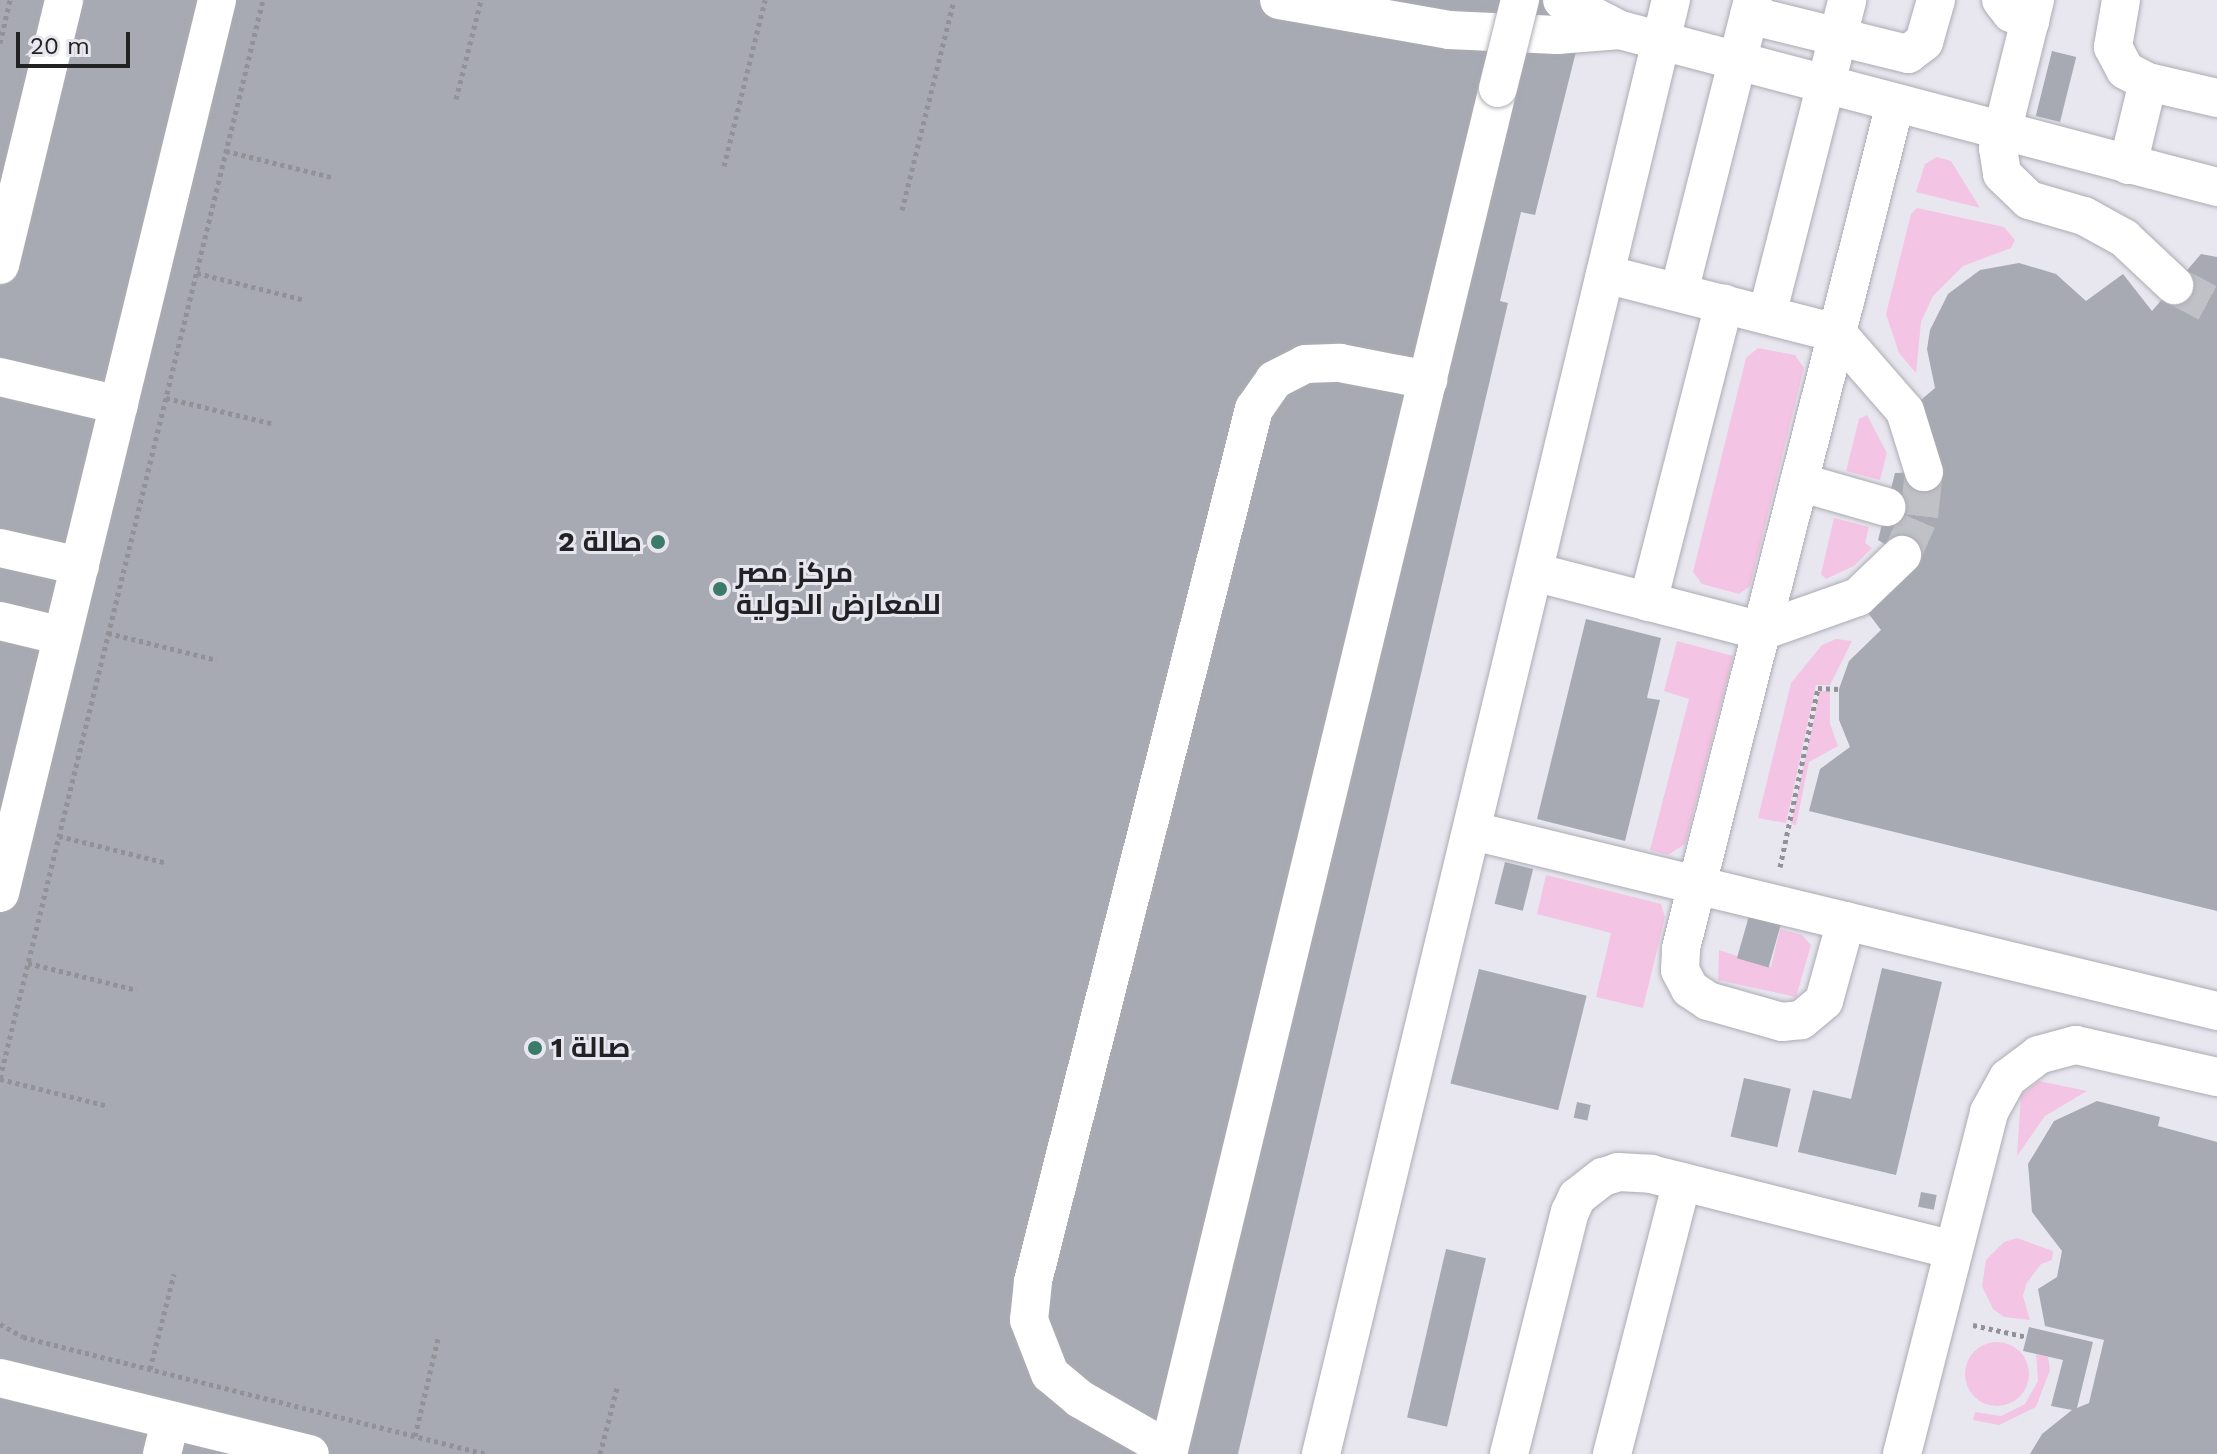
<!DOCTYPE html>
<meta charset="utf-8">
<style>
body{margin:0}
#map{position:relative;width:2217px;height:1454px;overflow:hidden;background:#e8e7f0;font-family:"Work Sans",Cairo,sans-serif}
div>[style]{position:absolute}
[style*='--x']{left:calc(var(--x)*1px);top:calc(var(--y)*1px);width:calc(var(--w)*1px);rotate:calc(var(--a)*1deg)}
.green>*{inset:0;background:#f4c4e4}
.round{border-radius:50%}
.building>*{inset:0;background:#a7aab2;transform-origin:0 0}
.minor-tunnel>*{height:38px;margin-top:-19px;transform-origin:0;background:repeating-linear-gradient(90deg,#c0c0c7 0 38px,transparent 0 57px)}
.path>*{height:5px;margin-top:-2.5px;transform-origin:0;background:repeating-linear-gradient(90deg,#929198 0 4px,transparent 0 8px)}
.roads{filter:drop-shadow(0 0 2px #acabb3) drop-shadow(0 0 2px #acabb3)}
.minor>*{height:38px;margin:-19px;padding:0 19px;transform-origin:19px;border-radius:19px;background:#fff}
.bridges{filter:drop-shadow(0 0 2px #acabb3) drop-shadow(0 0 2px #acabb3)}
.minor-bridge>*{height:38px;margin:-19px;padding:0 19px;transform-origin:19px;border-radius:19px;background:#fff}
.dots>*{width:22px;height:22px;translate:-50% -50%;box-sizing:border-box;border:4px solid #e8e7f0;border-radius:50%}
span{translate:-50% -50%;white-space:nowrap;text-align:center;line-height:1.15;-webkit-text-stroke:6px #e8e7f0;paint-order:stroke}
.poi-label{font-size:28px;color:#222225;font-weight:700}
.right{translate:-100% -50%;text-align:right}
.left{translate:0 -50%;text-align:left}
.scale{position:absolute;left:16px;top:32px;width:114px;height:36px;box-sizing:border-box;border:4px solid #222225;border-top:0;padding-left:10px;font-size:24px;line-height:28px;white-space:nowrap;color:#222225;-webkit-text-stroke:6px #e8e7f0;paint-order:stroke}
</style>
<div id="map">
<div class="green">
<i style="clip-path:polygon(1937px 157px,1951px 161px,1980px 208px,1916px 192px,1925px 164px)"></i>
<i style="clip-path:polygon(1917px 208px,2004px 227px,2015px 240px,2011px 248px,1963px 266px,1933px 296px,1921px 322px,1916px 373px,1899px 353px,1886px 314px,1911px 214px)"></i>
<i style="clip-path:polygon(1758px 348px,1795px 355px,1804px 368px,1750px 586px,1739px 594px,1702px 584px,1693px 572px,1746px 358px)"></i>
<i style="clip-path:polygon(1867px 415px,1887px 453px,1880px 480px,1846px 471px,1859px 419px)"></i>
<i style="clip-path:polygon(1834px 518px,1869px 527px,1865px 543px,1872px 548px,1854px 566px,1826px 579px,1821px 574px)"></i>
<i style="clip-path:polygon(1836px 639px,1852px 641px,1830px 685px,1816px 685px,1786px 823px,1758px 818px,1791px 683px,1822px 645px)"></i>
<i style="clip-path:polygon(1677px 641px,1733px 656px,1685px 844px,1668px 855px,1650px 850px,1689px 699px,1664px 691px)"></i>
<i style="clip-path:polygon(1820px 691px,1830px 691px,1830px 724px,1838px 746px,1809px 762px,1796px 825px,1791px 824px)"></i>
<i style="clip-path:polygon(1546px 875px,1661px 904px,1665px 917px,1643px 1008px,1596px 997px,1611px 933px,1537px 914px)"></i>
<i style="clip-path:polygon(1780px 929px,1802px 935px,1811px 945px,1796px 997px,1718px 980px,1719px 950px,1771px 967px)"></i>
<i style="clip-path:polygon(2039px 1081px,2087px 1091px,2045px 1116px,2017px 1156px,2021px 1095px)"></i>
<i style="clip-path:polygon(2017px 1238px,2053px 1251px,2052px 1260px,2041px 1264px,2026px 1284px,2023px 1296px,2030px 1320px,2004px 1317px,1993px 1309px,1982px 1286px,1986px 1260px,2004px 1242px)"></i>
<i class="round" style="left:1965px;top:1342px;width:64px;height:64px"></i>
<i style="clip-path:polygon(2036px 1354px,2048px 1357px,2050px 1370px,2036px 1407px,1999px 1425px,1973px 1420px,1975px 1412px,2001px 1416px,2025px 1404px,2038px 1381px)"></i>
</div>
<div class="building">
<i style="clip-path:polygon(0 0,1589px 0,1535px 215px,1521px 212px,1500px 301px,1508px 303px,1238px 1454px,0 1454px)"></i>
<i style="left:2052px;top:51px;width:25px;height:67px;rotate:14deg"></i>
<i style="clip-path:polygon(2201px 254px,2217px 257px,2217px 911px,1809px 811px,1820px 769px,1850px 747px,1839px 720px,1839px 689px,1849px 661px,1881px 630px,1865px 609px,1919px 565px,1878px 540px,1895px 473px,1942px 472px,1915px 405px,1935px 388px,1927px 349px,1930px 330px,1948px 294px,1980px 270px,2019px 263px,2056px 274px,2086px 301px,2123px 274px,2152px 311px)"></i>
<i style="clip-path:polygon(1586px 619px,1661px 638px,1647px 698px,1660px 700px,1625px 841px,1537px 819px)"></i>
<i style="left:1505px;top:862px;width:29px;height:43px;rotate:14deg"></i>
<i style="left:1749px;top:916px;width:33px;height:44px;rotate:16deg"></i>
<i style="clip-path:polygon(1882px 968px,1942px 982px,1896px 1175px,1798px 1152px,1813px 1090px,1851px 1099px)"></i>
<i style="left:1479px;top:969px;width:111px;height:118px;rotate:14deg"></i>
<i style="left:1744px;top:1078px;width:48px;height:60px;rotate:13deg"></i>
<i style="clip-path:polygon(2097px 1101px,2160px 1117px,2158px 1126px,2217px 1142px,2217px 1454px,2030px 1454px,2042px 1434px,2072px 1410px,2051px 1406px,2063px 1360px,2023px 1351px,2029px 1327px,2093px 1342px,2077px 1408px,2089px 1403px,2104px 1340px,2045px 1326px,2038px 1289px,2057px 1277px,2062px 1251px,2032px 1212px,2028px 1164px,2054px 1121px)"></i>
<i style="left:1577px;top:1102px;width:14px;height:16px;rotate:12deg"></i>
<i style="left:1921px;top:1192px;width:16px;height:15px;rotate:11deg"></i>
<i style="left:1446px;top:1249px;width:41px;height:173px;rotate:13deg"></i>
</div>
<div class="minor-tunnel">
<i style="--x:2174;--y:285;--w:49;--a:28.1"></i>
<i style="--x:1902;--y:555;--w:43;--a:-66.4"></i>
<i style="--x:1919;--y:516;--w:44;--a:-83.5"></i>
</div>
<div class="path">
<i style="--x:0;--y:43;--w:44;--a:-76.9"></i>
<i style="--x:456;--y:99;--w:102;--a:-75.8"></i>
<i style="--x:226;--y:151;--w:112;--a:13.9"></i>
<i style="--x:724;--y:166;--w:171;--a:-76.1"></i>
<i style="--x:902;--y:210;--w:216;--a:-76.1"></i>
<i style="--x:197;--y:273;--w:111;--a:14"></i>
<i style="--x:166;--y:398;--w:111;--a:13.5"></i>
<i style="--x:108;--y:633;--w:112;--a:13.9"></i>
<i style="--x:59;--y:836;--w:111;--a:14"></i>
<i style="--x:1780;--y:867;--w:183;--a:-78"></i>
<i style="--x:1818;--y:688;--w:21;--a:3"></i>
<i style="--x:28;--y:963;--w:112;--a:13.9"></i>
<i style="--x:0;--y:1078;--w:1110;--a:-76.29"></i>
<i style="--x:0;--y:1079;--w:111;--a:14"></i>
<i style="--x:0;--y:1324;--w:26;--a:29"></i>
<i style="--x:23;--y:1337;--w:476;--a:14.2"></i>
<i style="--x:1973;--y:1325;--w:55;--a:12.5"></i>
<i style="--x:150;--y:1369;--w:98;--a:-75.8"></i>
<i style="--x:415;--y:1436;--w:100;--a:-76.7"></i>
<i style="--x:600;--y:1454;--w:72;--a:-75.6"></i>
</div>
<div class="roads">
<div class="minor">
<i style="--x:1279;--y:0;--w:173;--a:10"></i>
<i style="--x:1449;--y:30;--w:108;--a:2.7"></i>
<i style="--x:1557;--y:35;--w:63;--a:-4.5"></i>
<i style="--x:1562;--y:0;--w:65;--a:27.3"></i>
<i style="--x:1620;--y:30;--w:617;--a:14.73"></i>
<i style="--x:2001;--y:0;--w:16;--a:52"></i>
<i style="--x:2011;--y:13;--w:21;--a:23"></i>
<i style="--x:2035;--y:0;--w:153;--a:104"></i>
<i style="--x:1998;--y:148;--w:26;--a:81"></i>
<i style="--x:2002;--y:174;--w:37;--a:44"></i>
<i style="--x:2029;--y:200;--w:57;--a:16.2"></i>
<i style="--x:2084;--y:216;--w:46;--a:28.8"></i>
<i style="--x:2124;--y:238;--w:69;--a:43.2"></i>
<i style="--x:2121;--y:0;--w:48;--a:99.7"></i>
<i style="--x:2113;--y:47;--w:26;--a:62"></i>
<i style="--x:2125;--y:70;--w:26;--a:28"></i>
<i style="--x:2148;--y:82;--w:71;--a:13.1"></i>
<i style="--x:1749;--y:15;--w:164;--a:13.8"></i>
<i style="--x:1908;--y:54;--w:20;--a:-37"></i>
<i style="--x:1924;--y:42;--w:44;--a:-74.1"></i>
<i style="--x:2128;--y:165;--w:85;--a:-76.5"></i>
<i style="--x:0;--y:265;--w:273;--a:-76.4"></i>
<i style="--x:1605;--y:274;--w:239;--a:14.3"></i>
<i style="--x:1837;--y:333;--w:103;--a:48.9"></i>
<i style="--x:1905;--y:411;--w:64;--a:72.7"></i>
<i style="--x:1679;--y:292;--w:301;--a:-75.8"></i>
<i style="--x:1767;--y:315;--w:325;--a:-75.7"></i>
<i style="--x:0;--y:377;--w:122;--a:13.2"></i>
<i style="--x:1799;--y:482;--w:91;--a:16"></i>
<i style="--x:0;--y:548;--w:82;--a:12.7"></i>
<i style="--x:1534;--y:572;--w:236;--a:14.5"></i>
<i style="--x:1762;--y:631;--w:102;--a:-19.5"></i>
<i style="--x:1858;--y:597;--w:61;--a:-43.7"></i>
<i style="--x:1648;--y:602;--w:308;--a:-75.7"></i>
<i style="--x:0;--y:621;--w:64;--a:13.6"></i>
<i style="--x:1473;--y:831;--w:765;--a:13.6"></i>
<i style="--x:0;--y:893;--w:919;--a:-76.34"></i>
<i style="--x:1846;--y:921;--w:83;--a:105.4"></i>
<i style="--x:1824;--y:1001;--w:30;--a:140"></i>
<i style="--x:1801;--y:1020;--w:19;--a:174"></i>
<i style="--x:1782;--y:1022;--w:77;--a:-164.2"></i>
<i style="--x:1708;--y:1001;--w:22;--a:-146"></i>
<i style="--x:1690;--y:989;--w:21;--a:-118"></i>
<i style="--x:1680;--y:970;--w:22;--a:-87"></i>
<i style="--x:1681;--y:948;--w:871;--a:-75.77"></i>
<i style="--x:0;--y:1378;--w:319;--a:13.8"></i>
<i style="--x:1169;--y:1450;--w:103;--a:-150.2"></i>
<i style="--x:1080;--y:1399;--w:39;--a:-140"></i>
<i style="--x:1050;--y:1374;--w:58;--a:-111.3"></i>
<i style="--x:1029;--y:1320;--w:39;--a:-84"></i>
<i style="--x:1033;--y:1281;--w:900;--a:-75.78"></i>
<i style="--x:1254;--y:409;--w:35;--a:-55"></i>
<i style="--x:1274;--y:380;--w:35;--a:-27"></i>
<i style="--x:1305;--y:364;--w:35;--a:-2"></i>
<i style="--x:1340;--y:363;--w:90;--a:10.9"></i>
<i style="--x:162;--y:1454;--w:34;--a:-76"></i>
<i style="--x:1168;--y:1454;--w:1405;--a:-76.42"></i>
<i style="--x:1321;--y:1454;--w:1496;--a:-76.47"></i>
<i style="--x:1509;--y:1454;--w:250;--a:-75.9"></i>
<i style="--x:1570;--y:1212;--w:17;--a:-65"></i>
<i style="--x:1577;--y:1197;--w:33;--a:-38"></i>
<i style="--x:1603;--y:1177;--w:16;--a:-18"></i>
<i style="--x:1618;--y:1172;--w:33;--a:3"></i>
<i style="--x:1651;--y:1174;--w:312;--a:14.1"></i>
<i style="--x:1612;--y:1454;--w:281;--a:-75.6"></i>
<i style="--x:1902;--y:1454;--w:353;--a:-75.7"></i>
<i style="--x:1989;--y:1112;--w:39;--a:-61"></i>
<i style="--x:2008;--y:1078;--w:38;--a:-37"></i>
<i style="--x:2038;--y:1055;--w:39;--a:-15"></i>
<i style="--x:2076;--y:1045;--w:145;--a:12.8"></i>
</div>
</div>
<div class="bridges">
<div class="minor-bridge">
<i style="--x:1498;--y:88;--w:91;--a:-76"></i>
</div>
</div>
<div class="dots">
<i style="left:658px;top:542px;background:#3c7b69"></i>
<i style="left:720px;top:589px;background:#3c7b69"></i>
<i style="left:535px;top:1048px;background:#3c7b69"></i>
</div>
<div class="poi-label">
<span class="right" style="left:642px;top:542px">صالة 2</span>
<span class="left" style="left:736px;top:589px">مركز مصر<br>للمعارض الدولية</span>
<span class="left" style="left:551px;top:1048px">صالة 1</span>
</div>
<div class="scale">20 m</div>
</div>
